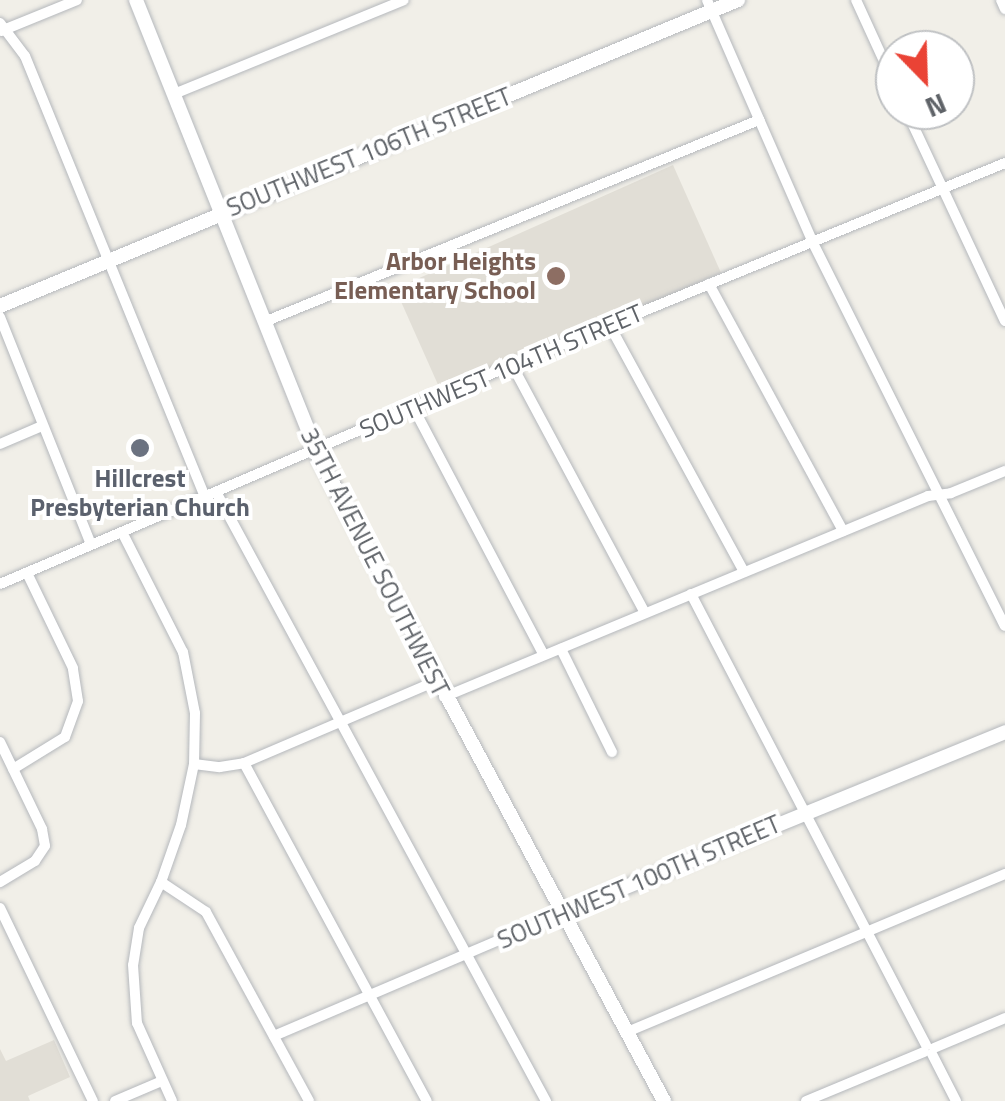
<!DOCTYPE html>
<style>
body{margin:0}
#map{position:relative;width:1005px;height:1101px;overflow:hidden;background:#f1efe8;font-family:"Titillium Web",sans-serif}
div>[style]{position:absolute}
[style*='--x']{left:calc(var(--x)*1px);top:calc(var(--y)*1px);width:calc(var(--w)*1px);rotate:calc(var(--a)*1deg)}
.education>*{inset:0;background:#e1ded6;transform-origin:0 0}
.roads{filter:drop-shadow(0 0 2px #b5b8bc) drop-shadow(0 0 2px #b5b8bc)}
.street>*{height:10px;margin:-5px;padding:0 5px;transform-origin:5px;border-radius:5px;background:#fff}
.secondary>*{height:14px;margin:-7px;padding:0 7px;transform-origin:7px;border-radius:7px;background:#fff}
.dots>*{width:28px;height:28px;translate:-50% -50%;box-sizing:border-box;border:5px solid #fff;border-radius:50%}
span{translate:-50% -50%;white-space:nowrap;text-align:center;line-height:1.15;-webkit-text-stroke:8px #fff;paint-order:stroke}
.street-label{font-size:25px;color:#5f6368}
.education-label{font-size:25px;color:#785e54;font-weight:700}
.right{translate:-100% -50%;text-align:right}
.worship-label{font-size:25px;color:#5b616d;font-weight:700}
.north{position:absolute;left:875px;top:30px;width:100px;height:100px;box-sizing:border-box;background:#fff;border:2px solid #bfc1c3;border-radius:50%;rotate:157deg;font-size:28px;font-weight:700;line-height:40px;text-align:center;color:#5f6368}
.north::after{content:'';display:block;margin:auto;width:35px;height:45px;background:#ea4335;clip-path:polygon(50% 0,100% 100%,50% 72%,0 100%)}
</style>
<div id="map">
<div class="education">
<i style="left:673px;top:165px;width:118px;height:304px;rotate:66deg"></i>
<i style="clip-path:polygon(54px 1040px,70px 1077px,28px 1096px,30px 1101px,0 1101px,0 1049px,6px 1061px)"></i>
</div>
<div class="roads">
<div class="street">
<i style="--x:707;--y:0;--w:265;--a:66.4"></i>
<i style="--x:813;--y:243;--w:428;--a:63.4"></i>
<i style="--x:856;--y:0;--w:94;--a:65.4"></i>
<i style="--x:1001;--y:0;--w:10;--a:66"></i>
<i style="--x:0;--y:23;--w:41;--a:52.9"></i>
<i style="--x:25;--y:56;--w:476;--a:67.8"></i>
<i style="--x:1;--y:31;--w:82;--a:-22.2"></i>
<i style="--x:174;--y:94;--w:248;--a:-22.2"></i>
<i style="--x:906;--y:110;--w:233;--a:64.9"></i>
<i style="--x:709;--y:284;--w:281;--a:61.5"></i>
<i style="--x:0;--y:317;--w:245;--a:68.2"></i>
<i style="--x:264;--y:322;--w:535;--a:-22.2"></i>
<i style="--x:610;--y:326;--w:280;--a:61.4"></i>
<i style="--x:512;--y:365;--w:281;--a:61.8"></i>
<i style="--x:413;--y:407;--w:280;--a:62.2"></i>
<i style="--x:0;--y:444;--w:46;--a:-23.2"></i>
<i style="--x:216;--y:492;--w:693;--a:61.55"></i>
<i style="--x:122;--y:532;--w:135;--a:63.1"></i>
<i style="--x:183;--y:652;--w:62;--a:78.9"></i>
<i style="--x:195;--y:713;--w:51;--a:91.1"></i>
<i style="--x:194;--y:764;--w:62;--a:102"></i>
<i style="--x:181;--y:825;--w:60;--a:109.3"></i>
<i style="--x:161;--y:882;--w:51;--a:115.6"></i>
<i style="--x:139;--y:928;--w:37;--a:99"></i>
<i style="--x:133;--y:965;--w:58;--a:86.1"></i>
<i style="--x:137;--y:1023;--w:85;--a:65.8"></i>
<i style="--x:0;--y:584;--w:557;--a:-23.16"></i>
<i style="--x:512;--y:365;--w:533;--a:-22.28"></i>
<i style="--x:691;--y:594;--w:509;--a:62.48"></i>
<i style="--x:561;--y:649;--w:115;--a:63.7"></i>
<i style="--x:444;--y:697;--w:524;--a:-22.55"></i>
<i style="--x:928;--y:496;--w:23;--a:-7"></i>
<i style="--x:951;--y:493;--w:58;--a:-22.2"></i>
<i style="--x:0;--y:742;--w:97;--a:64.2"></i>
<i style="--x:42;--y:829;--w:17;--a:80"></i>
<i style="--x:45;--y:846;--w:18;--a:124"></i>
<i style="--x:35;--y:861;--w:41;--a:149"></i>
<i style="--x:244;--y:763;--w:384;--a:61.6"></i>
<i style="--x:194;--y:764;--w:26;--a:7"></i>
<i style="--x:220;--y:767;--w:24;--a:-9"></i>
<i style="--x:244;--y:763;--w:209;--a:-23.1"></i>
<i style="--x:13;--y:769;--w:61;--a:-31.6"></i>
<i style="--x:65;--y:737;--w:38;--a:-70"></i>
<i style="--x:78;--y:701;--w:33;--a:-99"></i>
<i style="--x:73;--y:668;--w:106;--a:-115.8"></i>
<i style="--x:161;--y:882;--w:54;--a:33.7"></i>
<i style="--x:206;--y:912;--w:215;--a:61.4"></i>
<i style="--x:0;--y:908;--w:214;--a:64.3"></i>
<i style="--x:627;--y:1032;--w:410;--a:-22.7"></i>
<i style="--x:274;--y:1036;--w:313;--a:-23.1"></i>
<i style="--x:934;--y:1048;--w:77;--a:-22.9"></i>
<i style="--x:932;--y:1054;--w:53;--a:62.9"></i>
<i style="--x:115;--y:1101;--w:51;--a:-23.1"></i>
<i style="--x:806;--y:1101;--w:128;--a:-22.6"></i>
</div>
<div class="secondary">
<i style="--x:136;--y:0;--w:491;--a:68.2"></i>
<i style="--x:318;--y:456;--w:732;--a:61.79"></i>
<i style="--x:0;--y:306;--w:799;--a:-22.52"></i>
<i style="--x:562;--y:913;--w:479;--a:-22.2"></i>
</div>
</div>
<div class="dots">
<i style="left:556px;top:276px;background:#8d6e63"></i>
<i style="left:140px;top:448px;background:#6b7280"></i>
</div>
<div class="street-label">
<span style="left:369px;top:152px;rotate:-22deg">SOUTHWEST 106TH STREET</span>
<span style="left:501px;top:371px;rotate:-23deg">SOUTHWEST 104TH STREET</span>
<span style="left:375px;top:562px;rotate:63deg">35TH AVENUE SOUTHWEST</span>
<span style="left:639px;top:882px;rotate:-23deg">SOUTHWEST 100TH STREET</span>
</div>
<div class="education-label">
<span class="right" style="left:536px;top:276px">Arbor Heights<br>Elementary School</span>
</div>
<div class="worship-label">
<span style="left:140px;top:493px">Hillcrest<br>Presbyterian Church</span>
</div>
<div class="north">N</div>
</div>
